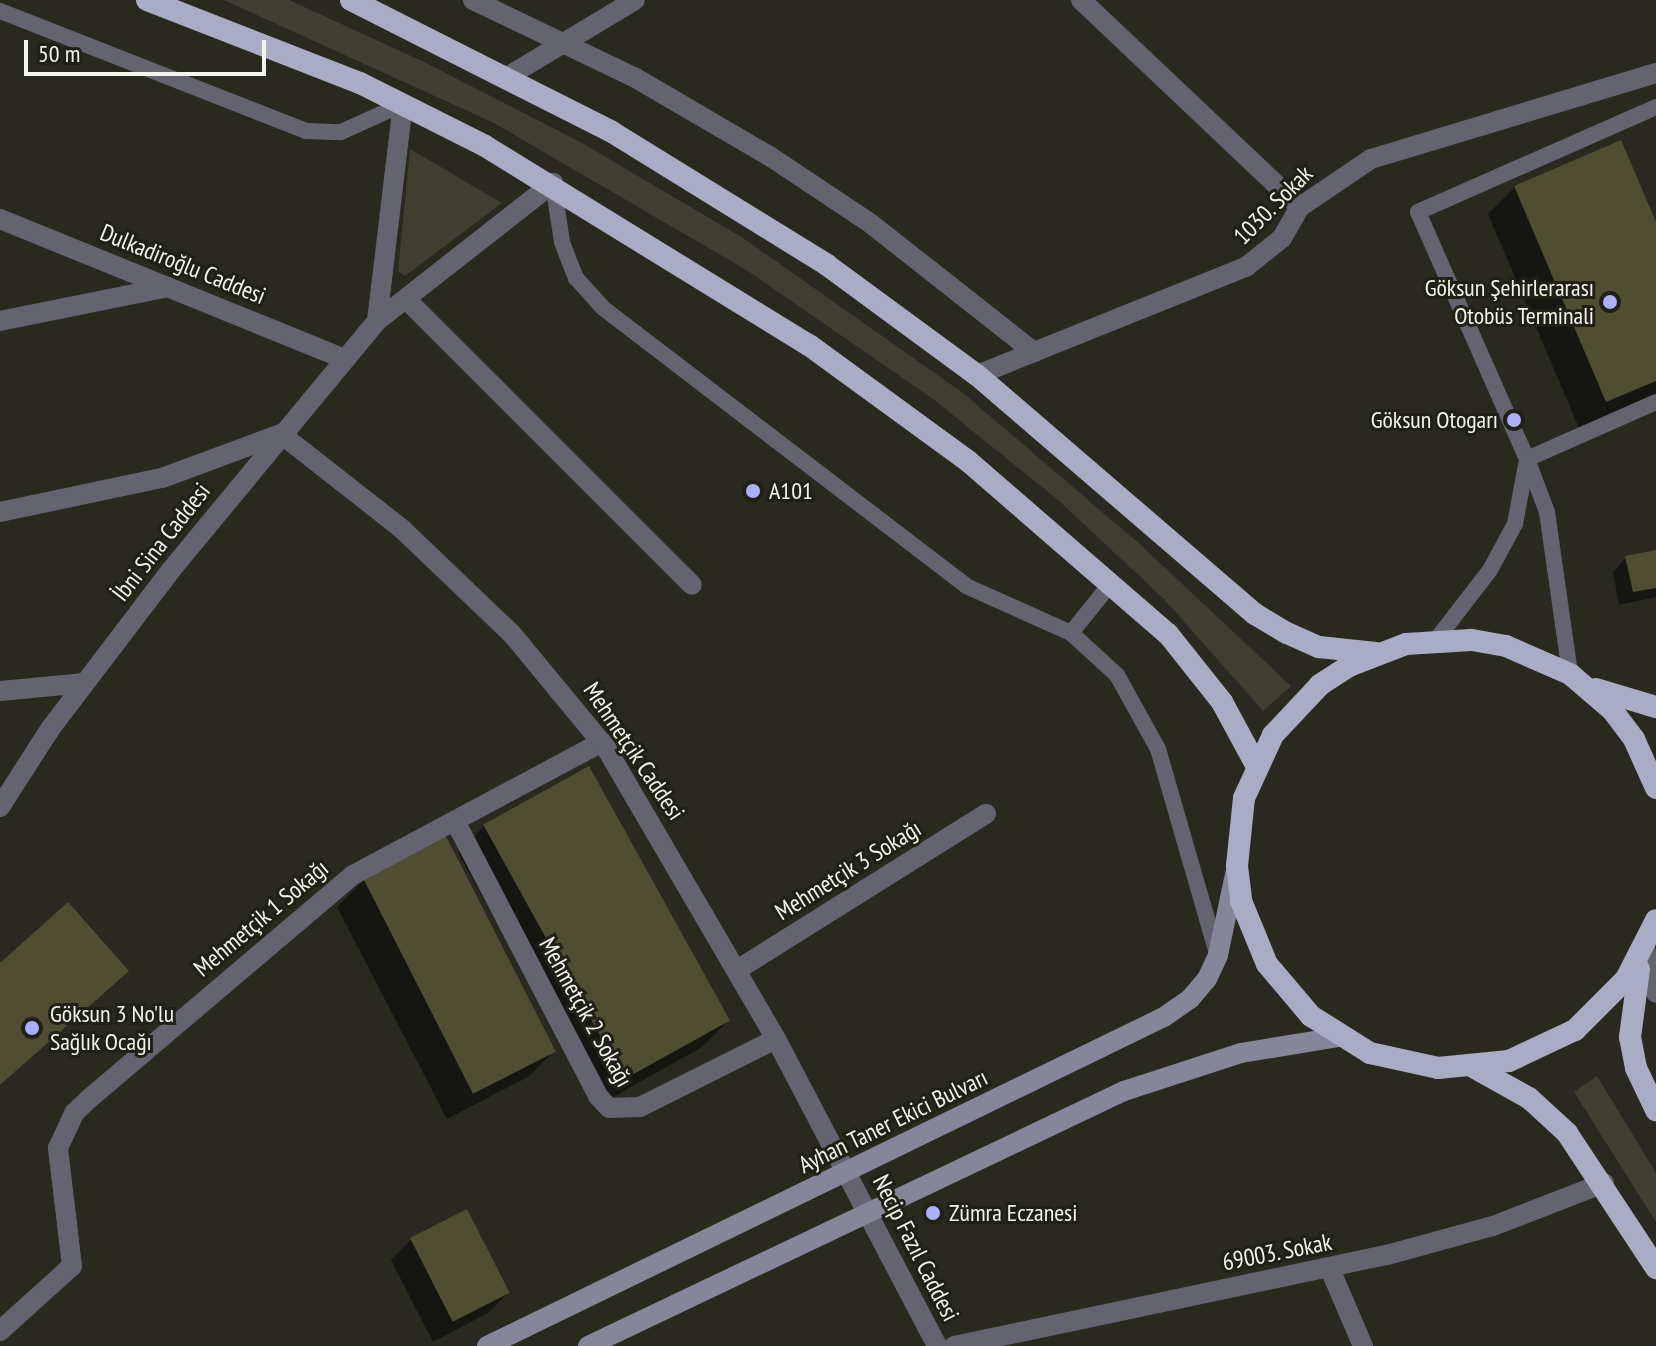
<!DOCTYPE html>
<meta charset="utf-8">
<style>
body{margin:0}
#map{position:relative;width:1656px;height:1346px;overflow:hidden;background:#292920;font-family:"PT Sans Narrow",sans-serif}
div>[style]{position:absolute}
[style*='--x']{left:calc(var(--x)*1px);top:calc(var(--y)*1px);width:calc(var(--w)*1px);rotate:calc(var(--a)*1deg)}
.green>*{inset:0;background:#3f3e2f}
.shadow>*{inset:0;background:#0007}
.building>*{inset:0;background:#4f4e33;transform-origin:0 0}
.service>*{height:16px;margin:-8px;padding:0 8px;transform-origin:8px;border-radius:8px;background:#646470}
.minor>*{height:20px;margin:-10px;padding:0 10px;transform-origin:10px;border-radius:10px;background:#646470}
.tertiary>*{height:20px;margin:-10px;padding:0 10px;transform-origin:10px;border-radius:10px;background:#646470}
.secondary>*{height:20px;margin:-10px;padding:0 10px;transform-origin:10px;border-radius:10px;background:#858699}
.trunk>*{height:22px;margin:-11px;padding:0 11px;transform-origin:11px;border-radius:11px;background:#aaacc6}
.dots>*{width:22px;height:22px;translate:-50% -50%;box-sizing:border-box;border:4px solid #202017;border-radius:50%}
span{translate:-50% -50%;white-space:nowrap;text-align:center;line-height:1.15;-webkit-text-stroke:6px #202017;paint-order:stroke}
.street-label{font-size:24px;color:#f4f4ee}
.poi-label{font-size:24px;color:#f4f4ee}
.right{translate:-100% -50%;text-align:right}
.left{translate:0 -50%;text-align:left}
.scale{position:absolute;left:24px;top:40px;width:242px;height:36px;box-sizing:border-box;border:4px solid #f4f4ee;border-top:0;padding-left:10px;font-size:24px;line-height:28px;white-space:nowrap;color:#f4f4ee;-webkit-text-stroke:6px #202017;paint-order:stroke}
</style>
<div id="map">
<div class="green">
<i style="clip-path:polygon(224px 0,289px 0,424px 62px,582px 143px,743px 238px,963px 393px,1143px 547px,1291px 686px,1263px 711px,1164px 599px,1058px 500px,933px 399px,748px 271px,494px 123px)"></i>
<i style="clip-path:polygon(410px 149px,502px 203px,405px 276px,398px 271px)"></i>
<i style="clip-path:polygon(1597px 1076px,1656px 1173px,1656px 1222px,1574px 1092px)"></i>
</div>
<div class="shadow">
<i style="clip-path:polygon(1515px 187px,1656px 227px,1656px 395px,1579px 428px,1488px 214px)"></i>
<i style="clip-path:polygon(1656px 552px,1656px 597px,1619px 605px,1613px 572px,1626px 558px)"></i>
<i style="clip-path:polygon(484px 826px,729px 1020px,702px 1047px,599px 1105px,458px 853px)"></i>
<i style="clip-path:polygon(364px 880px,555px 1050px,528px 1077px,447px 1119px,337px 907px)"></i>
<i style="clip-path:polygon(0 965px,126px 971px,0 1085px)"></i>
<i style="clip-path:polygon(411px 1240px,508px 1293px,488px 1313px,433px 1342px,391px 1260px)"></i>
</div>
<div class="building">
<i style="clip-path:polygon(1621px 140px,1656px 222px,1656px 381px,1606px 402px,1514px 186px)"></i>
<i style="clip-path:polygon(1656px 550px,1656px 588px,1633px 592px,1625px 556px)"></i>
<i style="left:589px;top:766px;width:291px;height:121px;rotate:61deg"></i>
<i style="left:446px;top:836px;width:242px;height:93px;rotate:63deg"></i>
<i style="clip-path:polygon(68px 902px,129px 971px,0 1085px,0 963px)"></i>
<i style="left:467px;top:1209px;width:94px;height:64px;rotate:63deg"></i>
</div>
<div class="service">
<i style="--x:0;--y:11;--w:329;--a:21.4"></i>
<i style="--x:306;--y:131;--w:35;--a:2"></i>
<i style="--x:341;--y:132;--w:68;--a:-24.3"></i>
<i style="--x:1656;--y:107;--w:260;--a:156.2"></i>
<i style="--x:1418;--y:212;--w:270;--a:66.2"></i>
<i style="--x:1527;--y:459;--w:141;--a:-23.8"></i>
<i style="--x:553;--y:183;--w:60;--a:81.3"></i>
<i style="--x:562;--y:242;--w:39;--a:69"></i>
<i style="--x:576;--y:278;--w:40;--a:48"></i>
<i style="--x:603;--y:308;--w:457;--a:37.4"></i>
<i style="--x:966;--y:586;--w:115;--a:24.1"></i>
<i style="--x:1071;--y:633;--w:62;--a:42.4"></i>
<i style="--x:1117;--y:675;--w:85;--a:61"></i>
<i style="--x:1158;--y:749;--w:212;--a:73.9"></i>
<i style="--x:1071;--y:633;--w:65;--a:-51.2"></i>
<i style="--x:1436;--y:640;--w:88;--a:-52.4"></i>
<i style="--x:1490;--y:570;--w:52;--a:-61.5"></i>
<i style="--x:1515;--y:524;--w:66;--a:-79.5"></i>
<i style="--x:1527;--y:459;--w:57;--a:69.3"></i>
<i style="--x:1547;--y:512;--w:164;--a:81.9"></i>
</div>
<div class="minor">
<i style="--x:1081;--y:0;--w:301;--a:43.4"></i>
<i style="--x:406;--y:299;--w:404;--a:45"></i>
<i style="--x:977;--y:375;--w:290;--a:-21.9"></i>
<i style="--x:1246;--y:267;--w:46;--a:-38.9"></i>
<i style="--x:1282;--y:238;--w:36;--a:-60"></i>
<i style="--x:1300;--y:207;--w:86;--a:-34.1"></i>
<i style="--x:1371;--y:159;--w:298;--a:-16.8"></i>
<i style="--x:0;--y:691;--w:85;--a:-5.4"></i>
<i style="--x:455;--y:821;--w:310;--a:62.5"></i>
<i style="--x:598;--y:1096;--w:16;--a:47"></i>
<i style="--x:609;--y:1108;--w:31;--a:-2"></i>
<i style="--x:640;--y:1107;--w:152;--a:-26.6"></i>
<i style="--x:737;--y:970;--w:294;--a:-32.1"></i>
<i style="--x:0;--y:1331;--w:97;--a:-42.1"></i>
<i style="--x:72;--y:1266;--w:119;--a:-96.8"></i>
<i style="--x:58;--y:1148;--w:38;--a:-65"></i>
<i style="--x:74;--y:1113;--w:22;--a:-43"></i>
<i style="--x:90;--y:1098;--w:345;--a:-40.3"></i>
<i style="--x:353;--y:875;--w:282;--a:-28.1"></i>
<i style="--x:954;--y:1346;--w:442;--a:-11.9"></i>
<i style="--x:1387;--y:1255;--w:110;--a:-15.3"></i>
<i style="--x:1493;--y:1226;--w:119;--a:-21.2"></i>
</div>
<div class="tertiary">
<i style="--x:473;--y:0;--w:178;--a:25.6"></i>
<i style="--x:634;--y:77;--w:159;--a:30.3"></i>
<i style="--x:771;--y:157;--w:119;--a:33.7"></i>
<i style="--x:870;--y:223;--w:209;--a:38.2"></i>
<i style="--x:507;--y:77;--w:149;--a:-31"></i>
<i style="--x:0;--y:219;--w:372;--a:22.1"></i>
<i style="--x:0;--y:321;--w:172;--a:-11.4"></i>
<i style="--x:377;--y:321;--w:219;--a:-83.2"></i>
<i style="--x:0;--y:512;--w:166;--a:-11.9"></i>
<i style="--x:162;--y:478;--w:127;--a:-20.3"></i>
<i style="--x:281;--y:434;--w:154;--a:38.1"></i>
<i style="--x:402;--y:529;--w:152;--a:43.7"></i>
<i style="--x:512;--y:634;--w:148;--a:50.5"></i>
<i style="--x:606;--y:748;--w:337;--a:59.7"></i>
<i style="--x:776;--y:1039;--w:347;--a:62.3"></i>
<i style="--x:0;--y:807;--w:93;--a:-57.3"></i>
<i style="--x:50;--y:729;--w:200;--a:-52.7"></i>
<i style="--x:171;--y:570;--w:323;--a:-50.4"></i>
<i style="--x:377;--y:321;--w:224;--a:-38.1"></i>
<i style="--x:1645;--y:949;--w:45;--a:76"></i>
<i style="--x:1330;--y:1269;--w:84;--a:66.8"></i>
</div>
<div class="secondary">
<i style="--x:487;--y:1346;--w:753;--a:-25.92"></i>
<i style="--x:1164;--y:1017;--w:32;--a:-35"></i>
<i style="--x:1190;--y:999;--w:26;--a:-50"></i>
<i style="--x:1207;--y:979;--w:26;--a:-65"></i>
<i style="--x:1218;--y:955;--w:83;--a:-78.1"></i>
<i style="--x:588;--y:1346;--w:594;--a:-25.44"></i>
<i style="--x:1124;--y:1091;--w:123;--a:-18"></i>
<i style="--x:1241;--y:1053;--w:99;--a:-9.3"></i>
</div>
<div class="trunk">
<i style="--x:147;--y:0;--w:229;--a:21.3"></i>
<i style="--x:360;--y:83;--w:140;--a:26.7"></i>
<i style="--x:485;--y:146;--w:380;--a:31.6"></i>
<i style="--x:809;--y:345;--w:197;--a:36.1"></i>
<i style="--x:968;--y:461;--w:264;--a:40.9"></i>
<i style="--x:1168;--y:634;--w:87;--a:51.5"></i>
<i style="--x:1222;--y:702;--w:72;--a:61.6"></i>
<i style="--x:351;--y:0;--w:292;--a:26.8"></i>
<i style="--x:612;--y:132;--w:253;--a:31.7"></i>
<i style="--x:827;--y:265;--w:186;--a:36.3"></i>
<i style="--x:977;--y:375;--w:367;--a:40.7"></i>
<i style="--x:1255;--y:614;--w:37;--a:31"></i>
<i style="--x:1287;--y:633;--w:35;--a:24"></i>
<i style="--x:1319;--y:647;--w:57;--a:6"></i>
<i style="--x:1596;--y:689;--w:63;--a:16.7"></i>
<i style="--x:1656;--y:788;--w:54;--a:-114.2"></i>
<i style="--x:1634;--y:739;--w:36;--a:-127"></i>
<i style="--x:1612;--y:710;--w:55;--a:-139.4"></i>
<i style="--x:1570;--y:674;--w:70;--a:-156.4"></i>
<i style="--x:1506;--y:646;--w:36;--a:-170"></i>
<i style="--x:1471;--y:640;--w:65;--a:176.5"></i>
<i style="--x:1406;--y:644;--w:61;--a:158.9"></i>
<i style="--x:1349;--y:666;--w:35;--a:147"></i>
<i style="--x:1320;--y:685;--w:69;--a:133.2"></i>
<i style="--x:1273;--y:735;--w:69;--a:114.7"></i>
<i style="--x:1244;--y:798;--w:68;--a:95.9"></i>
<i style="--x:1237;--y:866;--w:35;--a:83"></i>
<i style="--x:1241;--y:901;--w:68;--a:67.6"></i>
<i style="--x:1267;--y:964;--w:68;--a:49.8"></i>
<i style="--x:1311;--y:1016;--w:70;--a:32.1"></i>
<i style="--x:1370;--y:1053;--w:70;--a:12.4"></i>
<i style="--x:1438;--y:1068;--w:71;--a:-5.6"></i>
<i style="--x:1509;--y:1061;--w:73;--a:-25.2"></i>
<i style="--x:1575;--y:1030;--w:72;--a:-45"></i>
<i style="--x:1626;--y:979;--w:66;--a:-63"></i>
<i style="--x:1639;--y:969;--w:69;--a:97.5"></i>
<i style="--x:1630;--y:1037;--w:32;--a:79"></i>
<i style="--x:1636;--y:1068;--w:47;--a:64.5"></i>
<i style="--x:1473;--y:1067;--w:64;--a:29"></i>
<i style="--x:1529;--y:1098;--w:52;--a:42.6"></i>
<i style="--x:1567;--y:1133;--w:162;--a:56.6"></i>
</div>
<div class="dots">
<i style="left:1610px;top:302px;background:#adaffb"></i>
<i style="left:1514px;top:420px;background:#adaffb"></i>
<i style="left:753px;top:491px;background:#adaffb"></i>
<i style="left:32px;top:1028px;background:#adaffb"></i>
<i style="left:933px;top:1213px;background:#adaffb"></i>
</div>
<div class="street-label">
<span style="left:1273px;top:205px;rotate:-45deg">1030. Sokak</span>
<span style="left:183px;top:264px;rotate:22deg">Dulkadiroğlu Caddesi</span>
<span style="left:161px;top:542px;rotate:-52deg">İbni Sina Caddesi</span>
<span style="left:634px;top:751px;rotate:56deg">Mehmetçik Caddesi</span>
<span style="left:848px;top:870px;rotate:-32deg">Mehmetçik 3 Sokağı</span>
<span style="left:261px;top:918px;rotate:-40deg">Mehmetçik 1 Sokağı</span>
<span style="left:586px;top:1012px;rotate:61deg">Mehmetçik 2 Sokağı</span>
<span style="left:893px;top:1121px;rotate:-26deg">Ayhan Taner Ekici Bulvarı</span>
<span style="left:916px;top:1248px;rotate:63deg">Necip Fazıl Caddesi</span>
<span style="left:1277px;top:1252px;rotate:-11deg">69003. Sokak</span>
</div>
<div class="poi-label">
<span class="right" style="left:1594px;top:302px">Göksun Şehirlerarası<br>Otobüs Terminali</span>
<span class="right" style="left:1498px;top:420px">Göksun Otogarı</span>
<span class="left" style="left:769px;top:491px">A101</span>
<span class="left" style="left:50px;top:1028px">Göksun 3 No'lu<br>Sağlık Ocağı</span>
<span class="left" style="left:949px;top:1213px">Zümra Eczanesi</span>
</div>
<div class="scale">50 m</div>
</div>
